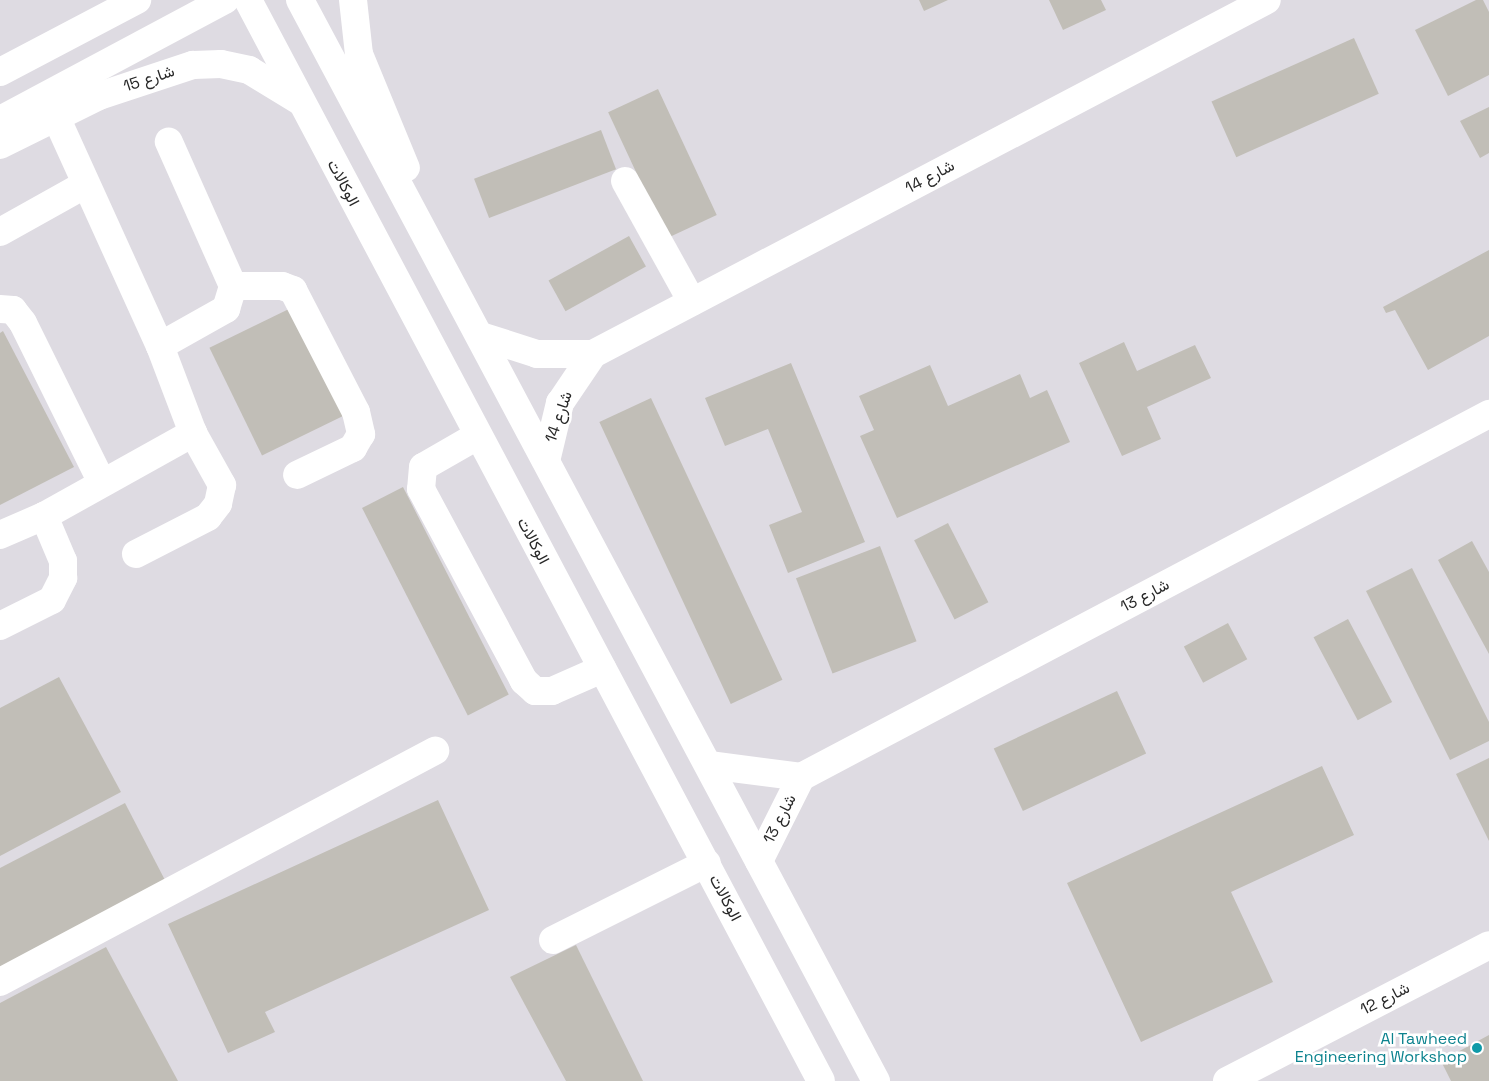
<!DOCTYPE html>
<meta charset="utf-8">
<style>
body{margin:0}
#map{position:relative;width:1489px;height:1081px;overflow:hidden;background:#e9e4db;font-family:"Space Grotesk",Vazirmatn,sans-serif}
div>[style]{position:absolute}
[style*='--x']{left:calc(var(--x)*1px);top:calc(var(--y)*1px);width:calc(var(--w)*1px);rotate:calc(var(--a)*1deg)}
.industrial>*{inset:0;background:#dedbe2;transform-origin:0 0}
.building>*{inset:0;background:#c1beb7;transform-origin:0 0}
.minor>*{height:28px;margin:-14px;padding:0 14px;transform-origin:14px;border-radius:14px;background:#fff}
.dots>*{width:14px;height:14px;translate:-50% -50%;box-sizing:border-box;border:2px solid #fff;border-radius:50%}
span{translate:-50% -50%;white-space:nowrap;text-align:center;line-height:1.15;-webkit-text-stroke:5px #fff;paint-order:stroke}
.street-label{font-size:16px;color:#282828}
.culture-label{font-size:16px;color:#0d838f}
.right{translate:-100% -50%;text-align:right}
</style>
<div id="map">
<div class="industrial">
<i style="left:0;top:0;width:1489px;height:1081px"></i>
</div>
<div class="building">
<i style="clip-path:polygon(919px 0,948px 0,924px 11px)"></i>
<i style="clip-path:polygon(1049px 0,1101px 0,1106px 10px,1063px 30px)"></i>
<i style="clip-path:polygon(1476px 0,1483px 0,1489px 12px,1489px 75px,1448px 96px,1415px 30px)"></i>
<i style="left:1354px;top:38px;width:61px;height:156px;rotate:66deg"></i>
<i style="left:658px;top:89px;width:139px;height:55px;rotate:65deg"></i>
<i style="clip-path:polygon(1489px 107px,1489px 153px,1480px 158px,1460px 121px)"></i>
<i style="left:601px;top:130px;width:42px;height:136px;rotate:69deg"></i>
<i style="left:629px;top:236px;width:35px;height:92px;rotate:61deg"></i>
<i style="clip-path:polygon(1489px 250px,1489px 336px,1428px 370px,1395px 310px,1386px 313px,1383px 307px)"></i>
<i style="left:293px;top:307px;width:120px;height:93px;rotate:64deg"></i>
<i style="clip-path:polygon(3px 331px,74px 467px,0 505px,0 333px)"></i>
<i style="clip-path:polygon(1124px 342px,1137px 371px,1195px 345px,1211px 378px,1147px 407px,1161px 439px,1122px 456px,1079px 363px)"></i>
<i style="clip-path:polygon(791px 363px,865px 542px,788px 573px,769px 525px,802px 512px,768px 429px,725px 446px,705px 398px)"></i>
<i style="clip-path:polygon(930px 365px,948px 406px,1020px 374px,1030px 398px,1047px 390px,1070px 442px,897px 518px,860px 436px,874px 430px,859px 396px)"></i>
<i style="left:651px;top:398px;width:311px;height:57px;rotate:65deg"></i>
<i style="left:403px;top:487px;width:233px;height:46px;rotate:63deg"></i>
<i style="left:948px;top:523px;width:89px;height:38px;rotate:63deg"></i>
<i style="clip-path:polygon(1472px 541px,1489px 572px,1489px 654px,1438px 560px)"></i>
<i style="left:880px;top:546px;width:102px;height:90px;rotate:69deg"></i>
<i style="clip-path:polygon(1412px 568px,1489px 722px,1489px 741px,1450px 760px,1366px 591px)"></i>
<i style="left:1348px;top:619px;width:94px;height:39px;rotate:62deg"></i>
<i style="left:1228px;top:623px;width:41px;height:50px;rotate:62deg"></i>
<i style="clip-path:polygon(59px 677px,121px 792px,0 856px,0 708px)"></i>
<i style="left:1117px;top:691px;width:69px;height:136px;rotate:65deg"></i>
<i style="clip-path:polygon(1489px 758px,1489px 841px,1456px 774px)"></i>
<i style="clip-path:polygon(1322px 766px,1354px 835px,1231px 892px,1273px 982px,1141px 1042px,1067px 883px)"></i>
<i style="clip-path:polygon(438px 800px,489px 910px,265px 1012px,275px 1032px,228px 1053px,168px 924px)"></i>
<i style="clip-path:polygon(125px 803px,167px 884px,0 970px,0 868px)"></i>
<i style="clip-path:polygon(576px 945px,643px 1081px,566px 1081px,510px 977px)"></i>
<i style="clip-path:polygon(106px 947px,178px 1081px,0 1081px,0 1003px)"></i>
<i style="clip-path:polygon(1489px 1035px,1489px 1081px,1451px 1081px,1441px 1061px)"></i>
</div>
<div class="minor">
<i style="--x:248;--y:0;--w:1223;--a:62.07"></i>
<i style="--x:300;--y:0;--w:1225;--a:61.95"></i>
<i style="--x:353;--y:0;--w:54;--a:83.7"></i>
<i style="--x:359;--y:54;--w:123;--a:67.6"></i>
<i style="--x:0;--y:72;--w:155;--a:-27.7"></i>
<i style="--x:56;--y:117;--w:252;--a:65.6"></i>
<i style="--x:160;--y:346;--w:93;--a:69.2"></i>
<i style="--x:0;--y:120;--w:255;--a:-28.1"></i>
<i style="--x:0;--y:145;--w:110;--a:-26.3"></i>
<i style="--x:99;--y:96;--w:99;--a:-18.3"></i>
<i style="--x:193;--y:65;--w:28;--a:-2"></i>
<i style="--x:221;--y:64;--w:29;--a:12"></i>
<i style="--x:249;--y:70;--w:60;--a:31.3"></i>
<i style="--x:625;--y:181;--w:138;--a:61"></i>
<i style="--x:0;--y:232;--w:98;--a:-29.2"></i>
<i style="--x:233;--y:286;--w:49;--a:0"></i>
<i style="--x:282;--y:286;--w:12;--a:20"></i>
<i style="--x:293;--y:290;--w:137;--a:62.7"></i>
<i style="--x:356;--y:412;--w:23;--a:77"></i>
<i style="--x:361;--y:434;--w:16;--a:120"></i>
<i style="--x:353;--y:448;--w:62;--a:154.3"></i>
<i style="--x:0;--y:309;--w:13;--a:4"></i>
<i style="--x:13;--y:310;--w:16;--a:52"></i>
<i style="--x:23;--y:323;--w:178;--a:63.7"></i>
<i style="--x:481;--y:336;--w:59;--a:17.8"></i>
<i style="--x:537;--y:354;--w:56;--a:0"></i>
<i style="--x:593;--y:354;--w:761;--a:-27.71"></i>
<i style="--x:160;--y:346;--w:76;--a:-29.3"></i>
<i style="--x:226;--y:309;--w:24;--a:-73"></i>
<i style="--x:233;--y:286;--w:158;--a:-114"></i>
<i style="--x:477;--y:436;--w:62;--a:150.1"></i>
<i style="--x:423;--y:467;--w:22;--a:95"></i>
<i style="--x:421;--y:489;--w:218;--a:61.8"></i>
<i style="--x:524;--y:681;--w:15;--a:42"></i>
<i style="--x:535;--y:691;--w:17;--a:0"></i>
<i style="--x:552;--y:691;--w:55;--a:-23.7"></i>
<i style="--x:547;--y:457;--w:56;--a:-76.5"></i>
<i style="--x:560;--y:403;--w:59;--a:-56"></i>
<i style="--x:0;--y:535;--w:48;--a:-23.4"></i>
<i style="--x:44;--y:516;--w:171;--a:-29.1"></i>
<i style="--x:193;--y:433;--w:60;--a:60.9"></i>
<i style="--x:222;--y:485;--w:19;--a:102"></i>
<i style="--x:218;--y:504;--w:16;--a:128"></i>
<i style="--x:208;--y:517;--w:81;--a:152.8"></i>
<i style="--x:0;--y:626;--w:58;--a:-26.6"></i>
<i style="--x:52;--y:600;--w:25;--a:-63"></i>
<i style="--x:63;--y:578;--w:17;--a:-90"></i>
<i style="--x:63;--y:561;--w:49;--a:-112.9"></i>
<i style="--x:709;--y:765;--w:93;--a:7.4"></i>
<i style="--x:801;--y:777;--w:778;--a:-27.82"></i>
<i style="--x:759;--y:861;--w:94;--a:-63.4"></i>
<i style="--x:553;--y:940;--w:172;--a:-26.6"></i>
<i style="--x:0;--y:982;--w:493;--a:-28"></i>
<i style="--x:1227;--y:1081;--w:295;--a:-27.4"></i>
</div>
<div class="dots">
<i style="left:1477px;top:1048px;background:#0f9aa8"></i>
</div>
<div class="street-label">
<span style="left:149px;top:79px;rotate:-18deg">شارع 15</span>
<span style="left:930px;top:177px;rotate:-28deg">شارع 14</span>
<span style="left:343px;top:183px;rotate:62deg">الوكالات</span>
<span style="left:559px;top:417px;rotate:-71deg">شارع 14</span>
<span style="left:533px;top:541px;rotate:62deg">الوكالات</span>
<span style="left:1145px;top:596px;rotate:-28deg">شارع 13</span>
<span style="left:780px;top:819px;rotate:-63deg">شارع 13</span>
<span style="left:725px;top:898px;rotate:62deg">الوكالات</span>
<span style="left:1385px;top:999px;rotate:-27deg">شارع 12</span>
</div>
<div class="culture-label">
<span class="right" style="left:1467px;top:1048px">Al Tawheed<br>Engineering Workshop</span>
</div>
</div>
